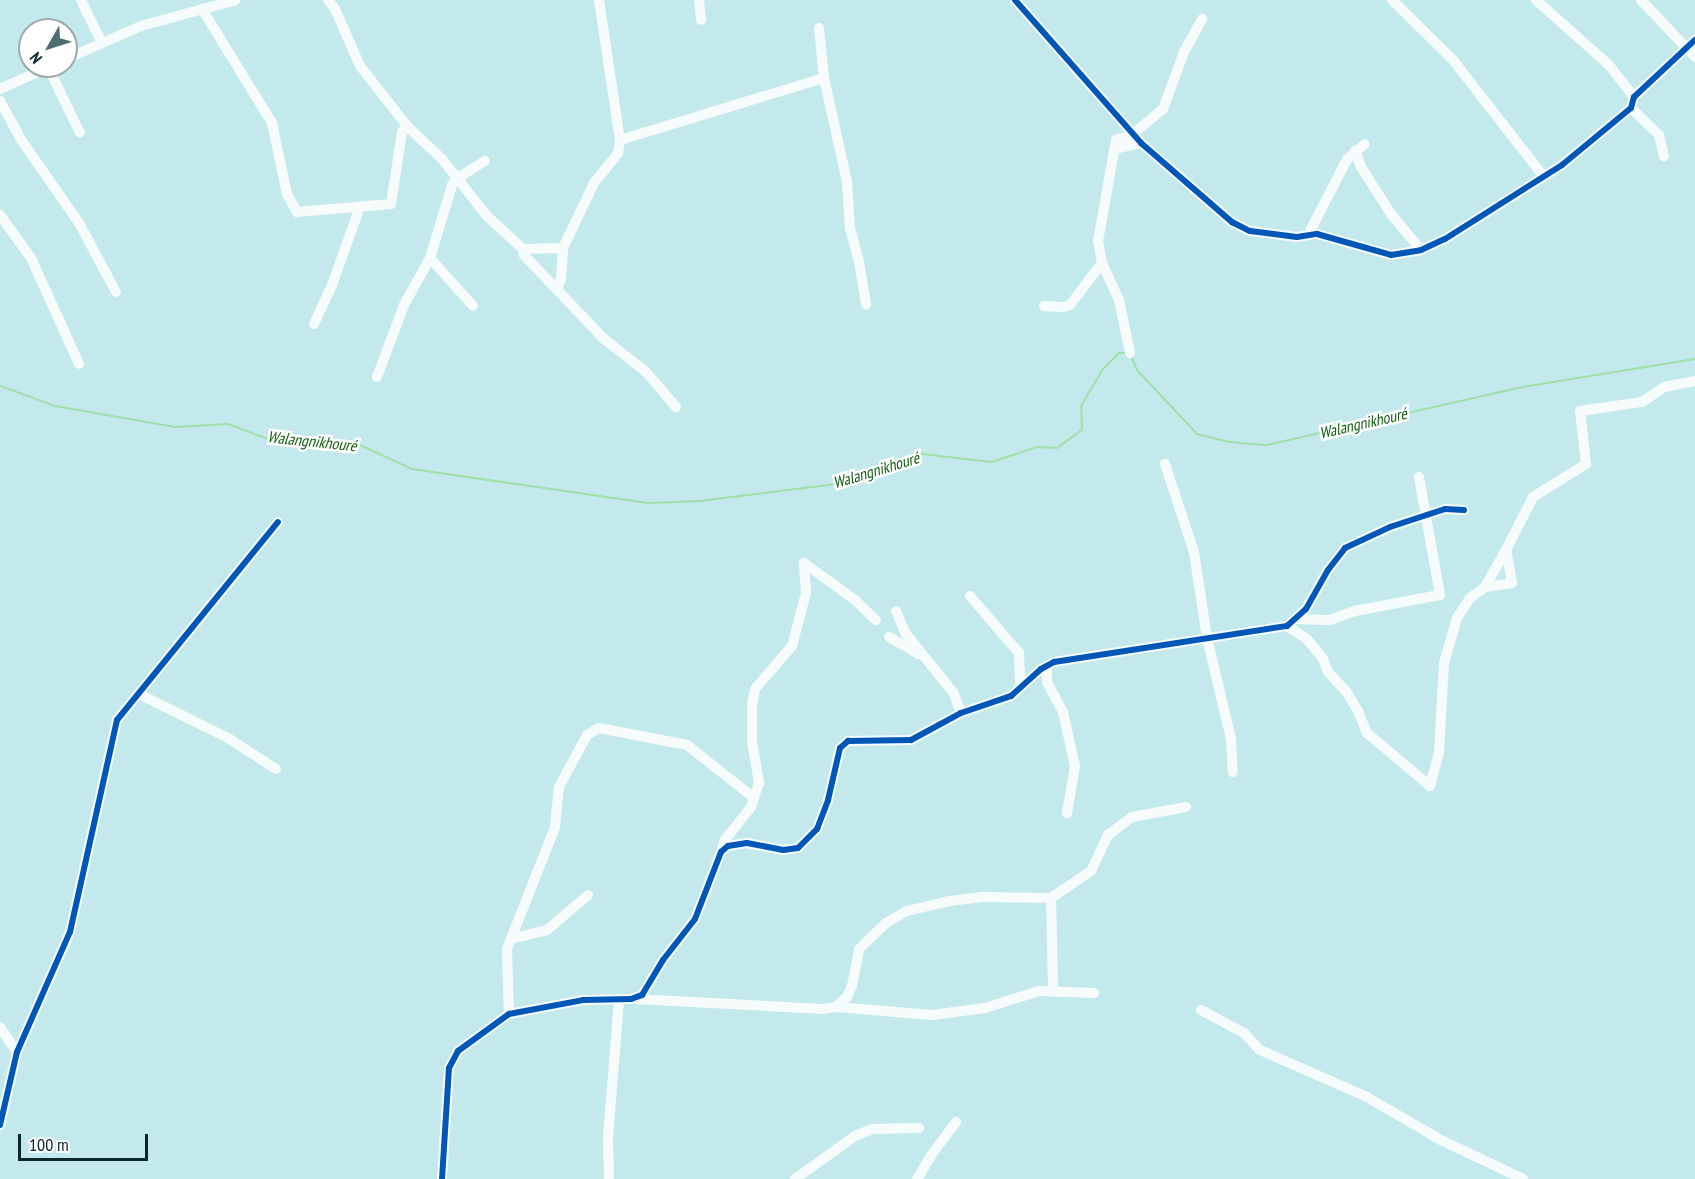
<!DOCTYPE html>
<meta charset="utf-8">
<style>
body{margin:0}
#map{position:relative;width:1695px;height:1179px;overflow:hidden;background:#c4e9ec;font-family:"PT Sans Narrow",sans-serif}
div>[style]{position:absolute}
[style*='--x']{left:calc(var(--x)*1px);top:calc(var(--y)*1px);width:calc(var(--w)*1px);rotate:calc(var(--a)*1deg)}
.stream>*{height:2px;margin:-1px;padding:0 1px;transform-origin:1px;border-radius:1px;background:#9fdfa8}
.street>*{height:10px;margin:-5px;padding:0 5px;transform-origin:5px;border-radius:5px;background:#f6fcfc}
.cycleway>*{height:6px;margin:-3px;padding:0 3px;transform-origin:3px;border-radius:3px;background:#0057b8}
span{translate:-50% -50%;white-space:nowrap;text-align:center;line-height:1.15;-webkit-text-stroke:5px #fff;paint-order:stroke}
.water-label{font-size:16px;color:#126013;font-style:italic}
.north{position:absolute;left:18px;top:18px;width:60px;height:60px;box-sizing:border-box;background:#fff;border:2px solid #9da9aa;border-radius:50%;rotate:231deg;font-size:16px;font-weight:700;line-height:24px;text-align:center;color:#0b282b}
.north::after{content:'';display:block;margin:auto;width:21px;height:27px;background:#4c6c6f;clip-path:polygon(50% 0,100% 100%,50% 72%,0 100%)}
.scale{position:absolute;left:18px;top:1134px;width:130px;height:27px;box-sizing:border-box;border:3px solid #0b282b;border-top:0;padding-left:8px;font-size:18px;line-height:21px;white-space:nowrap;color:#0b282b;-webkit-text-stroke:4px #fff;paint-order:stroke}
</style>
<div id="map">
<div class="stream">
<i style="--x:1131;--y:356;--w:15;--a:67"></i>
<i style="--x:1137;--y:370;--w:88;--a:46.8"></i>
<i style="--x:1197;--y:434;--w:34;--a:14"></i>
<i style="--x:1230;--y:442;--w:37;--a:5"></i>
<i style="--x:1267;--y:445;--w:256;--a:-12.8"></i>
<i style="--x:1517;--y:388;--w:180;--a:-9.3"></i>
<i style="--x:0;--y:386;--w:59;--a:20"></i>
<i style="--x:55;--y:406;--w:122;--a:9.9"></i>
<i style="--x:175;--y:427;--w:53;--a:-3.2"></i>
<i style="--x:228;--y:424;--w:43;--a:20.6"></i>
<i style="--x:268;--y:439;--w:92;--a:3.7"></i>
<i style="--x:360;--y:445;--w:57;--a:24.8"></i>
<i style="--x:412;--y:469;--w:238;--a:8.2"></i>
<i style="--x:648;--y:503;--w:52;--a:-2.2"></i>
<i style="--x:700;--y:501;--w:137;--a:-7.1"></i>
<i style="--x:836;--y:484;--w:67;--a:-16.5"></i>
<i style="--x:900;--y:465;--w:25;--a:-27"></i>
<i style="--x:922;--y:454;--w:70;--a:6.5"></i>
<i style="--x:992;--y:462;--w:47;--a:-18.4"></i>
<i style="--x:1037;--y:447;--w:20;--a:3"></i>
<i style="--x:1057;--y:448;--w:31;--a:-36"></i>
<i style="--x:1082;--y:430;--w:24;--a:-92"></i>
<i style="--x:1081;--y:406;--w:43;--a:-59.3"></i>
<i style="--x:1103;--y:369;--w:23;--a:-45"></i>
<i style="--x:1119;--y:353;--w:9;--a:0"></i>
</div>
<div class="street">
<i style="--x:81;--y:0;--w:48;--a:64"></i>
<i style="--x:328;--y:0;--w:11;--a:52"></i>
<i style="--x:335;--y:9;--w:62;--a:66.3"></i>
<i style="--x:360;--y:66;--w:78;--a:51.8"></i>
<i style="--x:408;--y:127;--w:47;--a:43.3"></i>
<i style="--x:442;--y:159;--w:73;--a:51.7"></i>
<i style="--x:487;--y:216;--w:49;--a:42.5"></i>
<i style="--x:523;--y:249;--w:6;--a:81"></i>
<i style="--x:524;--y:255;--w:115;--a:46.4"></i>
<i style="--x:603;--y:338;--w:55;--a:38.3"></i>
<i style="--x:646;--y:372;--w:46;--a:49.4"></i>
<i style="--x:599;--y:0;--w:142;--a:81.5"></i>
<i style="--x:699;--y:0;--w:20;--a:84"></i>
<i style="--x:1015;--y:0;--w:191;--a:48.6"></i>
<i style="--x:1141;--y:143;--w:121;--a:41"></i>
<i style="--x:1232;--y:222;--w:20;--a:27"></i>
<i style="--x:1250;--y:231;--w:47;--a:7.3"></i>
<i style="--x:1297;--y:237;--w:20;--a:-9"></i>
<i style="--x:1317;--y:234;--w:77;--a:15.8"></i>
<i style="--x:1391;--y:255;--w:30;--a:-9"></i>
<i style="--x:1421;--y:250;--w:26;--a:-25"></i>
<i style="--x:1445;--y:239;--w:138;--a:-32.3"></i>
<i style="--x:1562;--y:165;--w:89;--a:-39.6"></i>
<i style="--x:1631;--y:108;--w:11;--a:-75"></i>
<i style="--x:1634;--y:97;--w:83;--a:-43.1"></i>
<i style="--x:1392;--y:0;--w:86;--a:44.5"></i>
<i style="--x:1453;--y:60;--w:148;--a:52.1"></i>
<i style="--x:1536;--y:0;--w:98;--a:41.7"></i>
<i style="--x:1609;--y:65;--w:41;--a:52"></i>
<i style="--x:1641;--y:0;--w:79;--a:46.5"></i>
<i style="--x:202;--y:9;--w:134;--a:58.4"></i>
<i style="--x:272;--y:123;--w:73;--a:78.1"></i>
<i style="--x:287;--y:194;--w:21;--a:61"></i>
<i style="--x:297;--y:212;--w:94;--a:-4.9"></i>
<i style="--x:391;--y:204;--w:73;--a:-81.3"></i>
<i style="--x:402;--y:132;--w:8;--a:-40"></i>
<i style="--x:819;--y:28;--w:50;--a:84.3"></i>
<i style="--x:824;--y:78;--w:107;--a:77.5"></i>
<i style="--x:847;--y:182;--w:46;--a:86.3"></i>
<i style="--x:850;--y:228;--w:35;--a:75"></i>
<i style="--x:859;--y:262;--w:43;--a:80.5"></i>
<i style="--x:66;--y:59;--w:82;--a:-23.7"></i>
<i style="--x:141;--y:26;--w:98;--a:-15.3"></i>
<i style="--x:48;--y:67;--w:73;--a:64.1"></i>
<i style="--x:0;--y:89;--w:56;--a:-24.3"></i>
<i style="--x:0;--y:101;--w:46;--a:61.2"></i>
<i style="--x:22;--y:141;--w:100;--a:55.2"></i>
<i style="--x:79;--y:223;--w:78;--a:61.8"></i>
<i style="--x:1631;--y:108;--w:39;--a:44"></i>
<i style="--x:1659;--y:135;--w:22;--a:77"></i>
<i style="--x:1115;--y:149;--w:27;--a:-13"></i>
<i style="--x:1355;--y:151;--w:17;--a:69"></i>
<i style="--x:1361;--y:167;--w:56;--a:57.4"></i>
<i style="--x:1391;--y:214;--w:47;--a:50.2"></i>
<i style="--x:0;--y:215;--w:53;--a:54.2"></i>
<i style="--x:31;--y:258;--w:116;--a:65.6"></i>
<i style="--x:1308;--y:235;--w:85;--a:-62.8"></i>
<i style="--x:1347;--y:159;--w:23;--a:-40"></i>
<i style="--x:523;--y:249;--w:40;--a:-1.4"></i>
<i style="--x:430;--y:258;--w:64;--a:48.1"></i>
<i style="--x:557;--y:289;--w:11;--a:-68"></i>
<i style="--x:561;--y:279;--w:31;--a:-86"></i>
<i style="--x:563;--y:248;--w:72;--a:-64.5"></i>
<i style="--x:594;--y:183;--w:38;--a:-51"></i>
<i style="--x:618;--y:153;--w:13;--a:-81"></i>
<i style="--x:620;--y:140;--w:213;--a:-16.9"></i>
<i style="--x:1044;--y:306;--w:19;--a:3"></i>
<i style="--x:1063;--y:307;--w:7;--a:-16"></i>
<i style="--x:1070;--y:305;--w:53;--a:-52.7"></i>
<i style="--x:314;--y:324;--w:43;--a:-65.2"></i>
<i style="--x:332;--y:285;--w:83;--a:-70.3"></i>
<i style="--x:1130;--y:353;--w:54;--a:-101.7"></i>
<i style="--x:1119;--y:300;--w:41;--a:-114.7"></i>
<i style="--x:1102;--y:263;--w:22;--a:-100"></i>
<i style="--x:1098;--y:241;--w:103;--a:-79.9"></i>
<i style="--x:1116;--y:140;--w:18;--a:-19"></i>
<i style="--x:1133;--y:134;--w:39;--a:-40"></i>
<i style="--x:1163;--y:109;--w:61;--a:-69.8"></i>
<i style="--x:1184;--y:52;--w:38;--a:-61"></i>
<i style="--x:377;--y:377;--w:77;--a:-69.4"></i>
<i style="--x:404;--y:305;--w:54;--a:-61"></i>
<i style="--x:430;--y:258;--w:76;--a:-73.2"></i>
<i style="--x:452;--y:185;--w:7;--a:-56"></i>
<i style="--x:456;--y:179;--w:34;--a:-32"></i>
<i style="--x:1165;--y:464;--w:93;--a:71.8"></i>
<i style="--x:1194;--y:552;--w:87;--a:81.4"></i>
<i style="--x:1207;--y:638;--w:104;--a:76.6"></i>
<i style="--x:1231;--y:739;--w:33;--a:87"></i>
<i style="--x:804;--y:563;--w:63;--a:36"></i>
<i style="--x:855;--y:600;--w:29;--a:44"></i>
<i style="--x:1485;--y:587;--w:43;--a:-60.4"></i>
<i style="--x:970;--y:596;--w:75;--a:49.3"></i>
<i style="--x:1019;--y:653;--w:33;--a:88"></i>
<i style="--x:896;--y:611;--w:25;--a:67"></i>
<i style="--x:906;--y:634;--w:75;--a:51"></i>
<i style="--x:953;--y:692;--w:22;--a:69"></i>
<i style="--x:1297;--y:619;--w:33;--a:2"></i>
<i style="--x:1330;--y:620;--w:27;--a:-20"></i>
<i style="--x:1355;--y:611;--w:86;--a:-10.7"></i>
<i style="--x:1440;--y:595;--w:120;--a:-100.1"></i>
<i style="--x:1287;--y:626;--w:24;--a:33"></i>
<i style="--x:1307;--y:639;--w:26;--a:51"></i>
<i style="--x:1323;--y:659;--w:14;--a:69"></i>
<i style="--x:1328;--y:672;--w:26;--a:47"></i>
<i style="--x:1346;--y:691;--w:23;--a:59"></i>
<i style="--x:1358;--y:711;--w:24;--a:68"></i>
<i style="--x:1367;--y:733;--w:82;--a:40.1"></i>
<i style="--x:1430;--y:786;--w:35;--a:-75"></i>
<i style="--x:1439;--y:752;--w:89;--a:-86.8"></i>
<i style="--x:1444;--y:663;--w:47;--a:-73.9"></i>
<i style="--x:1457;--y:618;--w:24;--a:-57"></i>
<i style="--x:1470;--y:598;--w:19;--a:-36"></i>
<i style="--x:1485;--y:587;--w:27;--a:-8"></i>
<i style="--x:1512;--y:583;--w:34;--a:-100"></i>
<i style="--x:1506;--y:550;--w:59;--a:-63"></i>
<i style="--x:1533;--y:497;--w:62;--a:-31.9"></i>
<i style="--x:1586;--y:464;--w:53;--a:-96.5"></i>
<i style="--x:1580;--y:411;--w:63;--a:-8.3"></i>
<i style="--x:1642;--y:402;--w:27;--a:-34"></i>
<i style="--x:1664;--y:387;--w:32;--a:-11"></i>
<i style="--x:889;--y:637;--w:34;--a:30"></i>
<i style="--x:1047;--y:666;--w:16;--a:90"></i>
<i style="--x:1047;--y:682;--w:34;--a:62"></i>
<i style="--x:1063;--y:712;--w:55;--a:77.5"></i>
<i style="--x:1075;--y:766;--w:48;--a:99.7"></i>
<i style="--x:139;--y:694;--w:99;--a:26.3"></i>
<i style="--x:228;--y:738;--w:57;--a:32.9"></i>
<i style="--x:721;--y:852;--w:13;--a:-72"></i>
<i style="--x:725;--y:840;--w:42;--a:-51.8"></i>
<i style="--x:751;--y:807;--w:25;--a:-72"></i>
<i style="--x:759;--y:783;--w:43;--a:-99.5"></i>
<i style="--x:752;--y:741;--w:36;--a:-90"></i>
<i style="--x:752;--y:705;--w:16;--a:-79"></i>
<i style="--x:755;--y:689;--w:57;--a:-49.3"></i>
<i style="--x:792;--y:646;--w:55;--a:-75.2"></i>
<i style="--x:806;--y:593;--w:30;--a:-94"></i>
<i style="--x:1051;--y:898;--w:91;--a:88.7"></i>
<i style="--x:511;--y:939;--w:37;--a:-14"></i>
<i style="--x:547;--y:930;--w:54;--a:-40.5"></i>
<i style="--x:634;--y:999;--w:189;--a:3"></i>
<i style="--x:823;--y:1009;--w:13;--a:-9"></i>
<i style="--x:836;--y:1007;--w:15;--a:-42"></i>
<i style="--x:847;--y:997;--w:12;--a:-66"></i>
<i style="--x:852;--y:986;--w:38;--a:-79"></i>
<i style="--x:859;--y:949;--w:37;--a:-44"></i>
<i style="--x:886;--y:923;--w:24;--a:-30"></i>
<i style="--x:907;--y:911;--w:43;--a:-13.4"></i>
<i style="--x:949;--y:901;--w:35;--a:-7"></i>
<i style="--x:984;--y:897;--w:67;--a:0.9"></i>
<i style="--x:1051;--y:898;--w:48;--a:-34"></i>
<i style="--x:1091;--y:871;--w:40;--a:-65"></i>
<i style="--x:1108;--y:835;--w:30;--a:-37"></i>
<i style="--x:1132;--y:817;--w:55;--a:-10.5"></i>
<i style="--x:836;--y:1007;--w:96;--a:4.8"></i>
<i style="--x:932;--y:1015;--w:53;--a:-7.5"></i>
<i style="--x:985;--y:1008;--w:57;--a:-17.5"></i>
<i style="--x:1039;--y:991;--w:55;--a:2.1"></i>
<i style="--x:1201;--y:1010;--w:49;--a:28.1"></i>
<i style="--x:1244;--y:1033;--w:23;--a:47"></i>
<i style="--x:1260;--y:1050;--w:115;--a:23.7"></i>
<i style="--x:1365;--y:1096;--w:88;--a:30.1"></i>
<i style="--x:1441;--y:1140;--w:91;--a:25.4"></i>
<i style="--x:509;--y:1014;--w:65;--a:-91.8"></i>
<i style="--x:507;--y:949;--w:131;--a:-68.5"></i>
<i style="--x:555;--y:827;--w:40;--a:-84.3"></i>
<i style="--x:559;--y:787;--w:59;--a:-61.7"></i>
<i style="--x:587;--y:735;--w:14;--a:-30"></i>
<i style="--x:599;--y:728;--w:90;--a:10.9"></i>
<i style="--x:687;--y:745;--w:85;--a:38.3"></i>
<i style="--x:0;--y:1027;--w:30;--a:56"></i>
<i style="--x:0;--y:1125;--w:75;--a:-76.9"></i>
<i style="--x:17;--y:1052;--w:131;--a:-66.2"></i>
<i style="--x:70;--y:932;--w:217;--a:-77.5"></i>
<i style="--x:117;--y:720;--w:255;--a:-50.9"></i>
<i style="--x:442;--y:1179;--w:111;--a:-86.4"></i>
<i style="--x:449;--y:1068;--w:19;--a:-62"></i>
<i style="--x:458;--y:1051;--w:63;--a:-36"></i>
<i style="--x:509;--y:1014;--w:75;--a:-10.7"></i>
<i style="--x:583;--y:1000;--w:48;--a:-1.2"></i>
<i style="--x:631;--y:999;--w:12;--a:-20"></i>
<i style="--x:642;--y:995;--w:41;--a:-59"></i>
<i style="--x:663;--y:960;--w:52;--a:-52"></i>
<i style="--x:695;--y:919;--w:72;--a:-68.8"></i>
<i style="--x:721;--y:852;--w:9;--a:-41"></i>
<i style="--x:728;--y:846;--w:19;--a:-9"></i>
<i style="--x:747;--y:843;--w:37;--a:11"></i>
<i style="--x:783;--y:850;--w:15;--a:-8"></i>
<i style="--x:798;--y:848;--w:27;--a:-45"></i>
<i style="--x:817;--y:829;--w:31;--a:-69"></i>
<i style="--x:828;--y:800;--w:53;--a:-77"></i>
<i style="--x:840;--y:748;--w:11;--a:-41"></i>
<i style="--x:848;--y:741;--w:63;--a:-0.9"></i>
<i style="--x:911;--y:740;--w:57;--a:-28.4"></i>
<i style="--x:961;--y:713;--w:53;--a:-18.8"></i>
<i style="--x:1011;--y:696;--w:40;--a:-42"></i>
<i style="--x:1041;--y:669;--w:15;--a:-28"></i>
<i style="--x:1054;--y:662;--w:236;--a:-8.8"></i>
<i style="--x:1287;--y:626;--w:25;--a:-42"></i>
<i style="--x:1306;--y:609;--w:45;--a:-60.6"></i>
<i style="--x:1328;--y:570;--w:28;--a:-52"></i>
<i style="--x:1345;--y:548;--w:50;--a:-25"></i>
<i style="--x:1390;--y:527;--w:58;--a:-18.1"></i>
<i style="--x:1445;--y:509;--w:19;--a:3"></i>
<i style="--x:609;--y:1179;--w:42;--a:-91.4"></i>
<i style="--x:608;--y:1137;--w:138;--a:-85.4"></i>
<i style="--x:795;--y:1179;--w:74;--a:-35.6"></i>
<i style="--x:855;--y:1136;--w:18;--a:-22"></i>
<i style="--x:872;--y:1129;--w:47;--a:-1.2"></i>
<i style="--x:917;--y:1179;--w:29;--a:-59"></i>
<i style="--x:932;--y:1154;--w:40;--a:-53"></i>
</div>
<div class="cycleway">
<i style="--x:1015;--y:0;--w:191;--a:48.6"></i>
<i style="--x:1141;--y:143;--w:121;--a:41"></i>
<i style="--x:1232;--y:222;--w:20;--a:27"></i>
<i style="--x:1250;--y:231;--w:47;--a:7.3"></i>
<i style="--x:1297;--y:237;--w:20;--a:-9"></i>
<i style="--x:1317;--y:234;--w:77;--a:15.8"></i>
<i style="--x:1391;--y:255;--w:30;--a:-9"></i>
<i style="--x:1421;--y:250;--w:26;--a:-25"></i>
<i style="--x:1445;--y:239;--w:138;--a:-32.3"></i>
<i style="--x:1562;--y:165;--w:89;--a:-39.6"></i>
<i style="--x:1631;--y:108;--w:11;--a:-75"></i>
<i style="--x:1634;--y:97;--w:83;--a:-43.1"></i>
<i style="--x:0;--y:1125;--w:75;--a:-76.9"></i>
<i style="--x:17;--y:1052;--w:131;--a:-66.2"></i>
<i style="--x:70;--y:932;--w:217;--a:-77.5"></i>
<i style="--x:117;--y:720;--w:255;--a:-50.9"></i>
<i style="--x:442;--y:1179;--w:111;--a:-86.4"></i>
<i style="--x:449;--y:1068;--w:19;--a:-62"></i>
<i style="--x:458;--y:1051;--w:63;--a:-36"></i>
<i style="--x:509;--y:1014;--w:75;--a:-10.7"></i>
<i style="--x:583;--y:1000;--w:48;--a:-1.2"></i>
<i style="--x:631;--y:999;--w:12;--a:-20"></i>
<i style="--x:642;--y:995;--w:41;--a:-59"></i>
<i style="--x:663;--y:960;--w:52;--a:-52"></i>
<i style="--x:695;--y:919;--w:72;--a:-68.8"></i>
<i style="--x:721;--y:852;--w:9;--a:-41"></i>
<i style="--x:728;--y:846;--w:19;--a:-9"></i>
<i style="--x:747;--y:843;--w:37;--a:11"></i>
<i style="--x:783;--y:850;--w:15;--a:-8"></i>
<i style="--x:798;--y:848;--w:27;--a:-45"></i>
<i style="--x:817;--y:829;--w:31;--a:-69"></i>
<i style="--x:828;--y:800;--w:53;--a:-77"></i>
<i style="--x:840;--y:748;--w:11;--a:-41"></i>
<i style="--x:848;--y:741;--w:63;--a:-0.9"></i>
<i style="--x:911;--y:740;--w:57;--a:-28.4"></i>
<i style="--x:961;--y:713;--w:53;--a:-18.8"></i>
<i style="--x:1011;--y:696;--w:40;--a:-42"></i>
<i style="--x:1041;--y:669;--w:15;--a:-28"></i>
<i style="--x:1054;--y:662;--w:236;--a:-8.8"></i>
<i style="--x:1287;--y:626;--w:25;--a:-42"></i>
<i style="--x:1306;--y:609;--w:45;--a:-60.6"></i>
<i style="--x:1328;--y:570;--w:28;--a:-52"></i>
<i style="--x:1345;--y:548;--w:50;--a:-25"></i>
<i style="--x:1390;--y:527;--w:58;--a:-18.1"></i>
<i style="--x:1445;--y:509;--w:19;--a:3"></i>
</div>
<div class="water-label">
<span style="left:1363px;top:423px;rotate:-13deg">Walangnikhouré</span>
<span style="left:312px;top:441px;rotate:6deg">Walangnikhouré</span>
<span style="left:876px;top:470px;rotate:-17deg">Walangnikhouré</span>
</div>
<div class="north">N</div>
<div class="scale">100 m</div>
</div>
